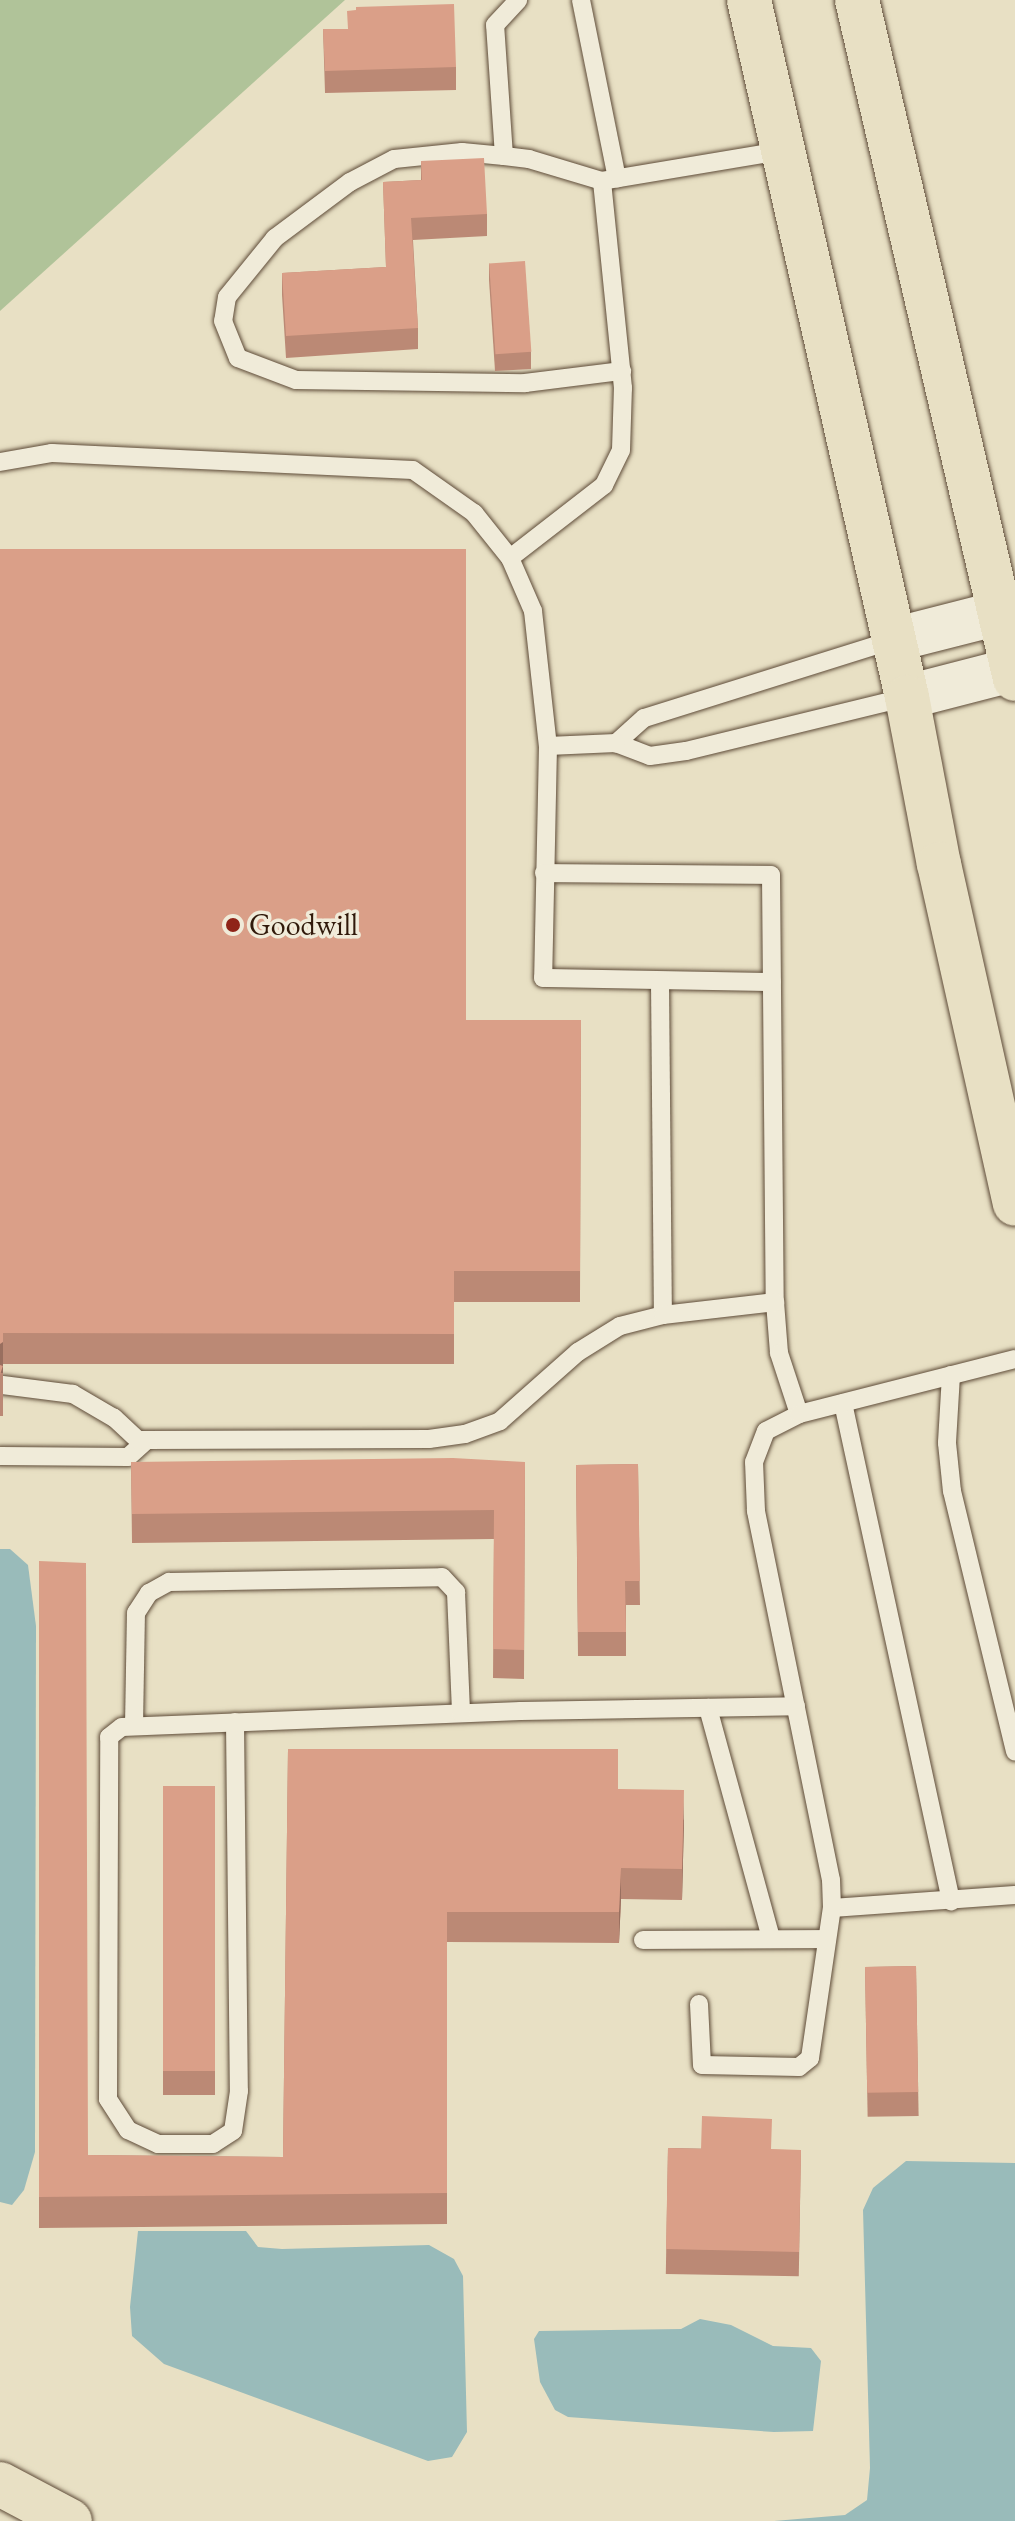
<!DOCTYPE html>
<style>
body{margin:0}
#map{position:relative;width:1015px;height:2521px;overflow:hidden;background:#e8e0c4;font-family:"EB Garamond",serif}
div>[style]{position:absolute}
[style*='--x']{left:calc(var(--x)*1px);top:calc(var(--y)*1px);width:calc(var(--w)*1px);rotate:calc(var(--a)*1deg)}
.green>*{inset:0;background:#b0c399}
.water>*{inset:0;background:#99bbba}
.roads{filter:drop-shadow(0 0 2px #5e4b38) drop-shadow(0 0 2px #5e4b38)}
.lane>*{height:18px;margin:-9px;padding:0 9px;transform-origin:9px;border-radius:9px;background:#f0ebd9}
.secondary>*{height:44px;margin:-22px;padding:0 22px;transform-origin:22px;border-radius:22px;background:#f0ebd9}
.primary>*{height:44px;margin:-22px;padding:0 22px;transform-origin:22px;border-radius:22px;background:#e8e0c4}
.highway>*{height:44px;margin:-22px;padding:0 22px;transform-origin:22px;border-radius:22px;background:#e8e0c4}
.wall>*{inset:0;background:#bb8975;transform-origin:0 0}
.shaded-wall>*{inset:0;background:#996f5f;transform-origin:0 0}
.building>*{inset:0;background:#da9f88;transform-origin:0 0}
.dots>*{width:22px;height:22px;translate:-50% -50%;box-sizing:border-box;border:4px solid #f0ebd9;border-radius:50%}
span{translate:-50% -50%;white-space:nowrap;text-align:center;line-height:1.15;-webkit-text-stroke:7px #f0ebd9;paint-order:stroke}
.poi-label{font-size:30px;color:#30190a}
.left{translate:0 -50%;text-align:left}
</style>
<div id="map">
<div class="green">
<i style="clip-path:polygon(0 0,345px 0,0 311px)"></i>
</div>
<div class="water">
<i style="clip-path:polygon(0 1549px,10px 1549px,28px 1565px,36px 1626px,35px 2152px,24px 2190px,12px 2205px,0 2202px)"></i>
<i style="clip-path:polygon(906px 2161px,1015px 2163px,1015px 2521px,774px 2521px,845px 2515px,867px 2500px,870px 2468px,863px 2210px,873px 2188px)"></i>
<i style="clip-path:polygon(138px 2231px,246px 2231px,258px 2247px,282px 2249px,429px 2245px,454px 2259px,463px 2276px,467px 2432px,452px 2457px,428px 2461px,164px 2364px,132px 2336px,130px 2307px)"></i>
<i style="clip-path:polygon(700px 2319px,731px 2325px,773px 2346px,811px 2348px,821px 2361px,813px 2431px,774px 2432px,568px 2417px,555px 2410px,540px 2382px,534px 2339px,539px 2331px,681px 2329px)"></i>
</div>
<div class="roads">
<div class="lane">
<i style="--x:581;--y:0;--w:182;--a:78.6"></i>
<i style="--x:504;--y:156;--w:131;--a:-93.9"></i>
<i style="--x:495;--y:25;--w:34;--a:-47"></i>
<i style="--x:602;--y:181;--w:76;--a:-163.2"></i>
<i style="--x:529;--y:159;--w:25;--a:-173"></i>
<i style="--x:504;--y:156;--w:42;--a:-174.6"></i>
<i style="--x:462;--y:152;--w:68;--a:174.1"></i>
<i style="--x:394;--y:159;--w:50;--a:152.4"></i>
<i style="--x:350;--y:182;--w:94;--a:143.3"></i>
<i style="--x:275;--y:238;--w:76;--a:129.1"></i>
<i style="--x:227;--y:297;--w:24;--a:99"></i>
<i style="--x:223;--y:321;--w:40;--a:68"></i>
<i style="--x:238;--y:358;--w:62;--a:20.8"></i>
<i style="--x:296;--y:380;--w:229;--a:0.8"></i>
<i style="--x:525;--y:383;--w:98;--a:-7.1"></i>
<i style="--x:0;--y:462;--w:53;--a:-9.8"></i>
<i style="--x:52;--y:453;--w:361;--a:2.7"></i>
<i style="--x:413;--y:470;--w:75;--a:35.2"></i>
<i style="--x:474;--y:513;--w:58;--a:51.3"></i>
<i style="--x:510;--y:558;--w:58;--a:66.5"></i>
<i style="--x:533;--y:611;--w:136;--a:83.7"></i>
<i style="--x:548;--y:746;--w:232;--a:91.2"></i>
<i style="--x:543;--y:978;--w:229;--a:1"></i>
<i style="--x:510;--y:558;--w:119;--a:-37.8"></i>
<i style="--x:604;--y:485;--w:39;--a:-64"></i>
<i style="--x:621;--y:450;--w:62;--a:-88.2"></i>
<i style="--x:623;--y:388;--w:208;--a:-95.8"></i>
<i style="--x:602;--y:181;--w:182;--a:-9.5"></i>
<i style="--x:893;--y:640;--w:261;--a:162.6"></i>
<i style="--x:644;--y:718;--w:38;--a:138"></i>
<i style="--x:616;--y:743;--w:36;--a:21"></i>
<i style="--x:650;--y:756;--w:36;--a:-8"></i>
<i style="--x:686;--y:751;--w:228;--a:-13.7"></i>
<i style="--x:548;--y:746;--w:68;--a:-2.5"></i>
<i style="--x:544;--y:873;--w:227;--a:0.5"></i>
<i style="--x:771;--y:875;--w:427;--a:89.5"></i>
<i style="--x:775;--y:1302;--w:51;--a:85.5"></i>
<i style="--x:779;--y:1353;--w:64;--a:71.8"></i>
<i style="--x:660;--y:981;--w:334;--a:89.5"></i>
<i style="--x:951;--y:1375;--w:68;--a:93.4"></i>
<i style="--x:947;--y:1443;--w:48;--a:84.1"></i>
<i style="--x:952;--y:1491;--w:268;--a:76.4"></i>
<i style="--x:843;--y:1403;--w:510;--a:77.76"></i>
<i style="--x:147;--y:1440;--w:282;--a:-0.2"></i>
<i style="--x:429;--y:1439;--w:36;--a:-8"></i>
<i style="--x:465;--y:1434;--w:37;--a:-20"></i>
<i style="--x:500;--y:1421;--w:104;--a:-41.5"></i>
<i style="--x:578;--y:1352;--w:49;--a:-31.8"></i>
<i style="--x:620;--y:1326;--w:44;--a:-14.3"></i>
<i style="--x:663;--y:1315;--w:113;--a:-6.6"></i>
<i style="--x:0;--y:1456;--w:128;--a:0.4"></i>
<i style="--x:128;--y:1457;--w:25;--a:-42"></i>
<i style="--x:147;--y:1440;--w:9;--a:180"></i>
<i style="--x:138;--y:1440;--w:33;--a:-137"></i>
<i style="--x:114;--y:1418;--w:48;--a:-149.7"></i>
<i style="--x:73;--y:1394;--w:71;--a:-172.7"></i>
<i style="--x:708;--y:1708;--w:239;--a:74.7"></i>
<i style="--x:235;--y:1722;--w:369;--a:89.4"></i>
<i style="--x:239;--y:2091;--w:40;--a:98.5"></i>
<i style="--x:233;--y:2131;--w:24;--a:147"></i>
<i style="--x:213;--y:2144;--w:55;--a:180"></i>
<i style="--x:158;--y:2144;--w:33;--a:-155"></i>
<i style="--x:128;--y:2130;--w:37;--a:-123"></i>
<i style="--x:108;--y:2099;--w:362;--a:-89.8"></i>
<i style="--x:109;--y:1737;--w:16;--a:-38"></i>
<i style="--x:122;--y:1727;--w:399;--a:-2.3"></i>
<i style="--x:521;--y:1711;--w:275;--a:-1"></i>
<i style="--x:134;--y:1726;--w:113;--a:-89"></i>
<i style="--x:136;--y:1613;--w:24;--a:-57"></i>
<i style="--x:149;--y:1593;--w:23;--a:-29"></i>
<i style="--x:169;--y:1582;--w:273;--a:-1"></i>
<i style="--x:442;--y:1577;--w:21;--a:47"></i>
<i style="--x:456;--y:1592;--w:121;--a:87.6"></i>
<i style="--x:832;--y:1908;--w:183;--a:-4.1"></i>
<i style="--x:643;--y:1940;--w:184;--a:-0.3"></i>
<i style="--x:699;--y:2004;--w:61;--a:87.2"></i>
<i style="--x:702;--y:2065;--w:97;--a:1.2"></i>
<i style="--x:799;--y:2067;--w:14;--a:-39"></i>
<i style="--x:810;--y:2058;--w:152;--a:-81.7"></i>
<i style="--x:832;--y:1908;--w:28;--a:-92"></i>
<i style="--x:831;--y:1880;--w:377;--a:-101.5"></i>
<i style="--x:756;--y:1511;--w:49;--a:-92.3"></i>
<i style="--x:754;--y:1462;--w:33;--a:-69"></i>
<i style="--x:766;--y:1431;--w:37;--a:-27"></i>
<i style="--x:799;--y:1414;--w:223;--a:-14.3"></i>
</div>
<div class="secondary">
<i style="--x:893;--y:640;--w:126;--a:-14.3"></i>
<i style="--x:907;--y:697;--w:112;--a:-14.5"></i>
</div>
<div class="primary">
<i style="--x:749;--y:0;--w:715;--a:77.23"></i>
<i style="--x:907;--y:697;--w:170;--a:79.2"></i>
<i style="--x:939;--y:864;--w:348;--a:77.4"></i>
<i style="--x:857;--y:0;--w:697;--a:76.9"></i>
</div>
<div class="highway">
<i style="--x:0;--y:2484;--w:79;--a:27.9"></i>
</div>
</div>
<div class="wall">
<i style="clip-path:polygon(323px 29px,456px 67px,456px 90px,325px 93px)"></i>
<i style="clip-path:polygon(421px 161px,487px 214px,487px 236px,413px 240px,418px 328px,418px 349px,286px 358px,282px 295px,282px 273px,386px 267px,383px 182px,421px 180px)"></i>
<i style="clip-path:polygon(489px 263px,531px 352px,531px 369px,495px 371px,489px 280px)"></i>
<i style="clip-path:polygon(0 549px,466px 1020px,581px 1020px,580px 1302px,454px 1302px,454px 1364px,3px 1364px,3px 1416px,0 1416px)"></i>
<i style="clip-path:polygon(131px 1462px,525px 1462px,524px 1679px,493px 1678px,494px 1539px,132px 1543px)"></i>
<i style="clip-path:polygon(638px 1464px,640px 1605px,626px 1605px,626px 1656px,578px 1656px,576px 1465px)"></i>
<i style="clip-path:polygon(39px 1561px,88px 2155px,283px 2157px,288px 1749px,618px 1789px,684px 1820px,682px 1900px,621px 1899px,619px 1943px,447px 1942px,447px 2224px,39px 2228px)"></i>
<i style="left:163px;top:1786px;width:52px;height:309px"></i>
<i style="left:916px;top:1966px;width:150px;height:51px;rotate:89deg"></i>
<i style="left:668px;top:2148px;width:133px;height:126px;rotate:1deg"></i>
</div>
<div class="shaded-wall">
<i style="left:3px;top:1342px;width:31px;height:4px;rotate:90deg"></i>
<i style="clip-path:polygon(684px 1790px,684px 1820px,682px 1900px,682px 1869px)"></i>
<i style="clip-path:polygon(621px 1868px,621px 1899px,619px 1943px,619px 1912px)"></i>
</div>
<div class="building">
<i style="clip-path:polygon(454px 4px,456px 67px,325px 71px,323px 29px,348px 29px,347px 11px,356px 10px,356px 7px)"></i>
<i style="clip-path:polygon(484px 158px,487px 214px,411px 218px,418px 328px,286px 336px,282px 273px,386px 267px,383px 182px,422px 180px,421px 161px)"></i>
<i style="left:525px;top:261px;width:91px;height:36px;rotate:86deg"></i>
<i style="clip-path:polygon(0 549px,466px 549px,466px 1020px,581px 1020px,580px 1271px,454px 1271px,454px 1334px,3px 1333px,3px 1342px,0 1344px)"></i>
<i style="left:0;top:1365px;width:3px;height:20px;rotate:18deg"></i>
<i style="clip-path:polygon(453px 1458px,525px 1462px,524px 1650px,493px 1649px,494px 1510px,132px 1514px,131px 1462px)"></i>
<i style="clip-path:polygon(638px 1464px,640px 1581px,625px 1581px,626px 1632px,578px 1632px,576px 1465px)"></i>
<i style="clip-path:polygon(39px 1561px,86px 1563px,88px 2155px,283px 2157px,288px 1749px,618px 1749px,618px 1789px,684px 1790px,682px 1869px,621px 1868px,619px 1912px,447px 1912px,447px 2193px,39px 2197px)"></i>
<i style="left:163px;top:1786px;width:52px;height:285px"></i>
<i style="left:916px;top:1966px;width:126px;height:51px;rotate:89deg"></i>
<i style="clip-path:polygon(702px 2116px,772px 2119px,771px 2149px,801px 2150px,799px 2252px,666px 2249px,668px 2148px,701px 2149px)"></i>
</div>
<div class="dots">
<i style="left:233px;top:925px;background:#8f2418"></i>
</div>
<div class="poi-label">
<span class="left" style="left:249px;top:925px">Goodwill</span>
</div>
</div>
